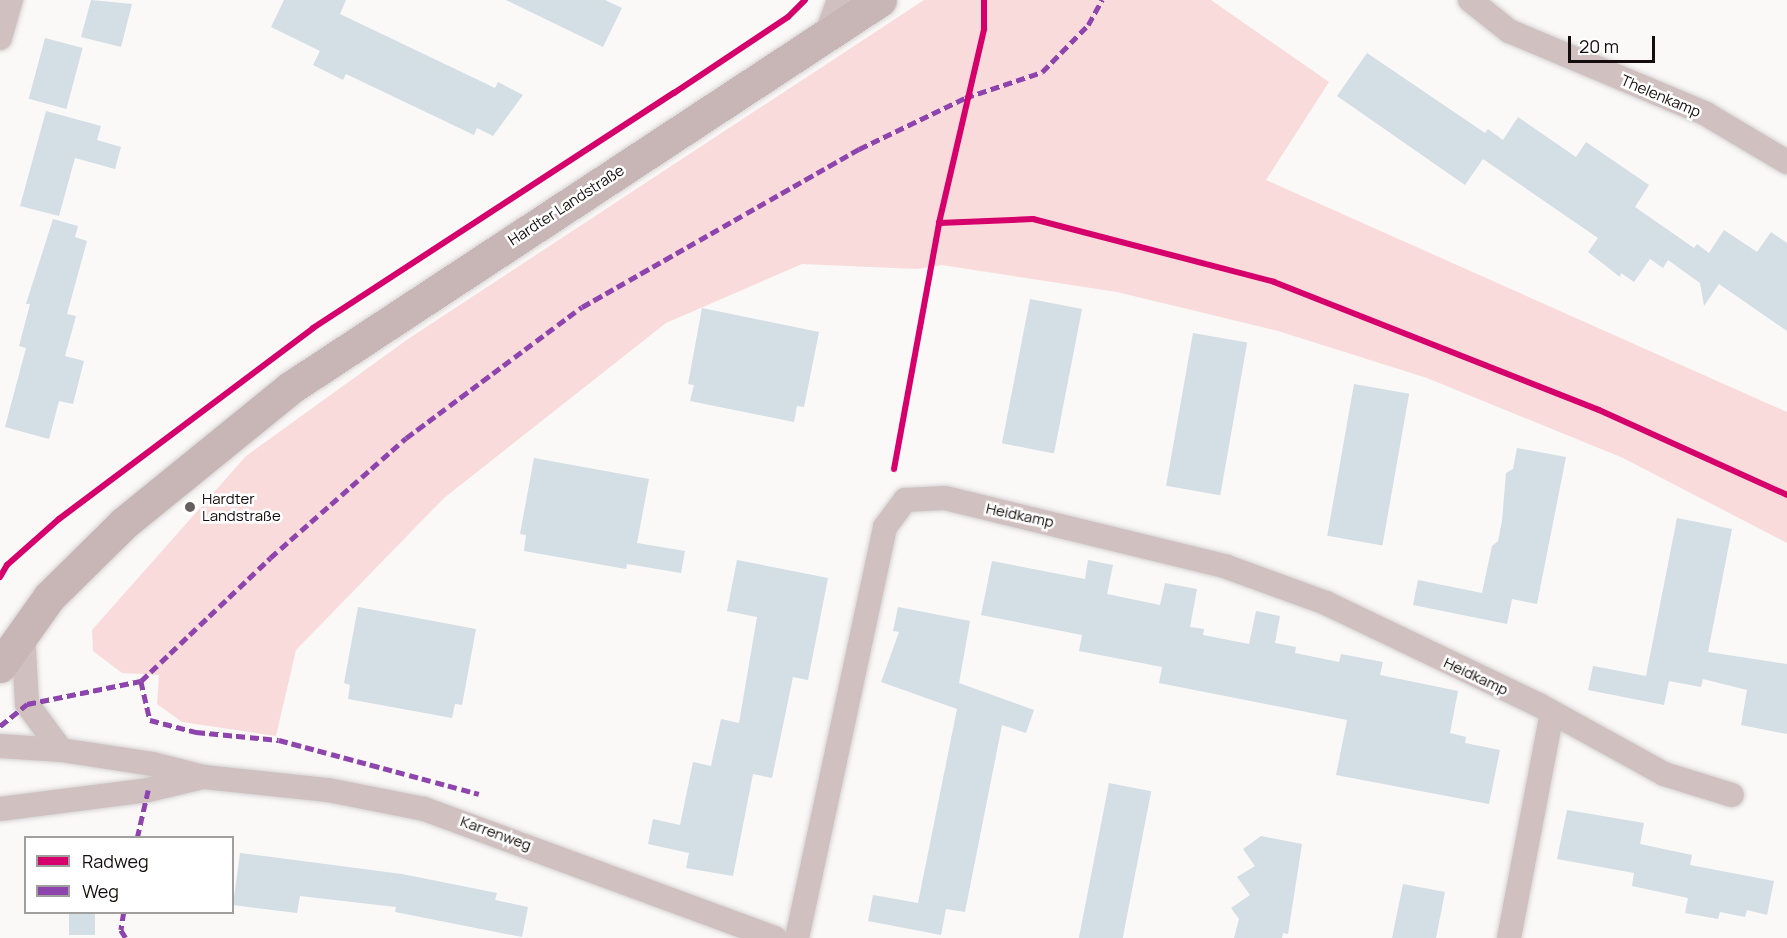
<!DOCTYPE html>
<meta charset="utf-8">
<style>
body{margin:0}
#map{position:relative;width:1787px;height:938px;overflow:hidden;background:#fbf8f8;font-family:Manrope,sans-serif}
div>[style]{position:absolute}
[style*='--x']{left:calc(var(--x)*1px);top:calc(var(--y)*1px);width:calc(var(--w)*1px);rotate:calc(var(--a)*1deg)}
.green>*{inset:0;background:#f9dbdb}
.building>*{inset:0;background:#d3dee5;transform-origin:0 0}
.roads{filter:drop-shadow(0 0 2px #d5d3d3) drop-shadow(0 0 2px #d5d3d3)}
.street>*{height:24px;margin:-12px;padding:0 12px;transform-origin:12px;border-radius:12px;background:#d0c1c0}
.secondary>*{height:33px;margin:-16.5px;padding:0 16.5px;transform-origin:16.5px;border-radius:16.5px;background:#c8b5b5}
.quiet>*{height:4.5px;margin-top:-2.25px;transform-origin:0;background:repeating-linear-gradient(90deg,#8e44ad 0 9px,transparent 0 13.5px)}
.cycleway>*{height:6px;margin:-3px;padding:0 3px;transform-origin:3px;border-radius:3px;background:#d6006c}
.dots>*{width:16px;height:16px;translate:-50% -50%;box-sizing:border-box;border:3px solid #fff;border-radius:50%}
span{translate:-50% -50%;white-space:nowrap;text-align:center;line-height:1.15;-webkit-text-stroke:5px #fff;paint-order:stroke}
.street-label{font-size:15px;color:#150d0d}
.poi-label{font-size:15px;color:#150d0d}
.left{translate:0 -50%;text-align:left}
.legend{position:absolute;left:24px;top:836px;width:210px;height:78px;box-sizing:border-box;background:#fff;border:2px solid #a19e9e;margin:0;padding:8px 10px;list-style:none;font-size:18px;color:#150d0d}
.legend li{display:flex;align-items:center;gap:12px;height:30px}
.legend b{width:30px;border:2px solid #a19e9e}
.scale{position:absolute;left:1568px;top:36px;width:87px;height:27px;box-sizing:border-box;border:3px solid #150d0d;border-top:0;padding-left:8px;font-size:18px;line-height:21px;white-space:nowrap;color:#150d0d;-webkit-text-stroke:4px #fff;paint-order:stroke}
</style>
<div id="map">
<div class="green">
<i style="clip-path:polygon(924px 0,1211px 0,1329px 82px,1266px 180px,1787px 412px,1787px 543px,1623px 458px,1427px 378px,1278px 331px,1117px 292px,942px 265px,917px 269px,802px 264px,666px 323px,444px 498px,296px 650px,276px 736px,182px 722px,157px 704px,159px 675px,122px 673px,93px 651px,92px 630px,246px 456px,408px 339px)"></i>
</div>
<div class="building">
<i style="clip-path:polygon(91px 0,132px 4px,121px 47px,81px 37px)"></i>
<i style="clip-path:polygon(284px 0,346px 0,340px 14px,495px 88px,498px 82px,523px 95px,493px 136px,477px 128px,474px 135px,346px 74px,343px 80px,313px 65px,320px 51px,271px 27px)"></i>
<i style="clip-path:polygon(506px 0,605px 0,622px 8px,603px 47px)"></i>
<i style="left:45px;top:38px;width:39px;height:63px;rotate:15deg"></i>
<i style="clip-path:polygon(1367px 53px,1485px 133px,1488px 129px,1503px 140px,1518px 117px,1576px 157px,1586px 142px,1649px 185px,1635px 207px,1694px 248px,1697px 244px,1709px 253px,1724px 230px,1757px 252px,1771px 232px,1787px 243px,1787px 331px,1719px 284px,1704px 306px,1700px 283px,1668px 260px,1663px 268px,1650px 259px,1634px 282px,1621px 273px,1620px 277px,1588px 252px,1598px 238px,1483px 159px,1465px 185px,1337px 96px)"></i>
<i style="clip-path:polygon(46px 111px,101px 126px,97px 140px,121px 147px,115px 169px,75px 158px,59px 216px,20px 206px)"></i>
<i style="clip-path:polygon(53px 219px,78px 226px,75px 237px,87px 241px,67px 314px,76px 316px,65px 356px,84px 361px,73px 404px,59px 401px,49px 439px,5px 427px,26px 348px,19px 346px,30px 304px,26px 304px)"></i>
<i style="left:1030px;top:299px;width:53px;height:147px;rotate:11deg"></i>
<i style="clip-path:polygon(702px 308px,819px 332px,804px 407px,797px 406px,794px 422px,690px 401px,694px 385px,688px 384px)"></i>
<i style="left:1193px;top:333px;width:55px;height:155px;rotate:10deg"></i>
<i style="left:1354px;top:384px;width:56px;height:154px;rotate:10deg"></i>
<i style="clip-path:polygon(1517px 448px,1566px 457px,1537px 604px,1512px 599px,1507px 624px,1413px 605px,1418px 580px,1482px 593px,1492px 546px,1498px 541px,1502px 521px,1506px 473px,1513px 469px)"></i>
<i style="clip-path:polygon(534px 458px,649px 479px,637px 543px,685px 551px,681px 573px,627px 564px,626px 569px,524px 551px,526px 535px,520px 534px)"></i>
<i style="clip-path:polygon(1677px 518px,1732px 529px,1708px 652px,1787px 664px,1787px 734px,1741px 725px,1747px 690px,1703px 679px,1701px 687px,1669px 681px,1664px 705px,1588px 690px,1593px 666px,1646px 676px)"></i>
<i style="clip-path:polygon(737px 560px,828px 578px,808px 680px,793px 677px,772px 778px,753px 774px,733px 876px,686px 868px,689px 853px,648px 844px,653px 819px,680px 825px,693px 762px,711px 766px,721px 719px,739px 723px,757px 617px,727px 611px)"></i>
<i style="clip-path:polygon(1088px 560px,1113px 565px,1107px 594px,1160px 605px,1165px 583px,1197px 589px,1190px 627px,1204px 629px,1203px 635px,1249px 644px,1256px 611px,1280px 616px,1275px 643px,1296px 647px,1295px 653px,1339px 662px,1341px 654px,1383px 662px,1380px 675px,1458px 691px,1450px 733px,1466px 737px,1465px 743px,1500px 750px,1489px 804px,1336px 775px,1347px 720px,1159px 683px,1162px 667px,1079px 651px,1082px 635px,981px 615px,992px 561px,1085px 579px)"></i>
<i style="clip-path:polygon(358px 607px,476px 629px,462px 705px,455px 704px,452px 718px,348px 699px,350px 685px,344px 683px)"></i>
<i style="clip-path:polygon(898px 607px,970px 621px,959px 683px,1034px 710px,1026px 733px,1002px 725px,965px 912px,946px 909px,941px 935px,868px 921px,873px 895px,918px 903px,957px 709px,881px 682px,899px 632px,893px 631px)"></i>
<i style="left:1109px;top:783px;width:43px;height:158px;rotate:11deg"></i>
<i style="clip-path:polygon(1567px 810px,1644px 823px,1640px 844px,1692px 855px,1690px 865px,1774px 881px,1767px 915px,1747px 910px,1745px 917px,1720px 912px,1718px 919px,1685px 913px,1688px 898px,1632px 886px,1634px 873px,1557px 859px)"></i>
<i style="clip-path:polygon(1261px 836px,1302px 844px,1288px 934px,1283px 933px,1282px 938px,1234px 938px,1239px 919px,1231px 908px,1250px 895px,1237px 877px,1255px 866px,1243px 849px)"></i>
<i style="clip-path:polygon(240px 853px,402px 874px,497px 893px,495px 900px,528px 907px,522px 937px,395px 912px,396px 907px,300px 896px,297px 913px,233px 905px)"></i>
<i style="clip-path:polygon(1403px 884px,1445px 892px,1436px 938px,1392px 938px)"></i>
<i style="left:69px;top:912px;width:26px;height:23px"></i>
</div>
<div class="roads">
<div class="street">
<i style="--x:1470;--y:0;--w:50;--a:38.5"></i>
<i style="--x:1509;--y:31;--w:214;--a:22.8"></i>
<i style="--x:1706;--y:114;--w:94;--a:30.7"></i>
<i style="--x:0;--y:38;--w:40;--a:-74"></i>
<i style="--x:824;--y:40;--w:43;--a:-69.4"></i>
<i style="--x:23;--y:633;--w:71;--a:86.8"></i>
<i style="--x:27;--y:704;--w:57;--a:53.5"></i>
<i style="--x:0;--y:746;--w:61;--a:3.8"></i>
<i style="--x:61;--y:750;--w:92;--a:8.7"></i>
<i style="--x:152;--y:764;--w:54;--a:14"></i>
<i style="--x:204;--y:777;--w:125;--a:6"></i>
<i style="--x:328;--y:790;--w:98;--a:11.2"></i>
<i style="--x:424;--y:809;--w:374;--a:20.2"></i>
<i style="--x:0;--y:809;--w:149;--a:-7.3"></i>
<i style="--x:148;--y:790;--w:52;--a:-13.2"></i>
<i style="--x:797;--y:938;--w:420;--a:-77.9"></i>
<i style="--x:885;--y:527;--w:34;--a:-53"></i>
<i style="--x:905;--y:500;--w:40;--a:-2.9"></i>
<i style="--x:945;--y:498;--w:290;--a:13.7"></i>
<i style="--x:1227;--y:567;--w:105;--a:20"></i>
<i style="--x:1326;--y:603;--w:236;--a:25.6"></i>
<i style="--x:1539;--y:705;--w:143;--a:28.9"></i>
<i style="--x:1664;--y:774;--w:71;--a:17.2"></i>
<i style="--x:1509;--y:938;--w:229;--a:-79.2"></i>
</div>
<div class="secondary">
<i style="--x:0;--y:666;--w:85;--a:-54.6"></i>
<i style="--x:49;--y:597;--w:105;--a:-44.6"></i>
<i style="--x:124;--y:523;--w:214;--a:-39.1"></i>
<i style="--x:290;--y:388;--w:706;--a:-33.33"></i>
</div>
</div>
<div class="quiet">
<i style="--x:141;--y:681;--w:40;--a:77"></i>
<i style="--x:150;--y:720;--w:48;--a:14.6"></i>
<i style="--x:196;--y:732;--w:83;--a:5.5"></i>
<i style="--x:279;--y:740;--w:207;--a:15.1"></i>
<i style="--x:0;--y:726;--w:35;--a:-39"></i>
<i style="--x:27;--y:704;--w:116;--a:-11.4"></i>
<i style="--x:141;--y:681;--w:178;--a:-43.6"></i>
<i style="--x:270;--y:558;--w:181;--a:-41.4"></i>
<i style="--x:406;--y:438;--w:219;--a:-36.7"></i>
<i style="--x:582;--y:307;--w:319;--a:-29.7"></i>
<i style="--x:859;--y:149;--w:118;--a:-25.7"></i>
<i style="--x:965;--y:98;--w:81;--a:-18.7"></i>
<i style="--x:1042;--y:72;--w:66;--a:-45.6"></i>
<i style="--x:1088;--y:25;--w:29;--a:-61"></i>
<i style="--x:137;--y:838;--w:49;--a:-77.1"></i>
<i style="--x:124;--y:912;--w:18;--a:99"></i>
<i style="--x:121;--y:930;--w:9;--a:58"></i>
</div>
<div class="cycleway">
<i style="--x:939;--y:223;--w:94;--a:-2.4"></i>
<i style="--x:1033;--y:219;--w:249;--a:14.6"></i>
<i style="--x:1274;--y:282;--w:349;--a:21.5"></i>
<i style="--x:1599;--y:410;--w:206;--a:24.3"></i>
<i style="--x:894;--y:469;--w:250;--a:-79.6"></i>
<i style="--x:939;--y:223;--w:199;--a:-76.9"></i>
<i style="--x:984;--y:29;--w:29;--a:-90"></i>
<i style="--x:0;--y:577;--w:14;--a:-60"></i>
<i style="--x:7;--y:565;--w:69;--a:-41.5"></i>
<i style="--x:59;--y:519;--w:318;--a:-36.9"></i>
<i style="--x:313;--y:328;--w:431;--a:-33.1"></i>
<i style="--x:674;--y:93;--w:137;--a:-33.7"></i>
<i style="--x:788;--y:17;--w:24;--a:-45"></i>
</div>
<div class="dots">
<i style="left:190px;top:507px;background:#665f5f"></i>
</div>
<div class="street-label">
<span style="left:1661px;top:96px;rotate:23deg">Thelenkamp</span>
<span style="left:566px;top:205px;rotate:-33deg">Hardter Landstraße</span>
<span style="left:1020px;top:515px;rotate:12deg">Heidkamp</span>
<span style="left:1476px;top:676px;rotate:25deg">Heidkamp</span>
<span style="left:496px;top:833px;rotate:20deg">Karrenweg</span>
</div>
<div class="poi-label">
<span class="left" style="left:202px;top:507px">Hardter<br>Landstraße</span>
</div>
<ul class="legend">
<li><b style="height:8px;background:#d6006c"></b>Radweg</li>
<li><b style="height:8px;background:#8e44ad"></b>Weg</li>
</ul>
<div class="scale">20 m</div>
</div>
